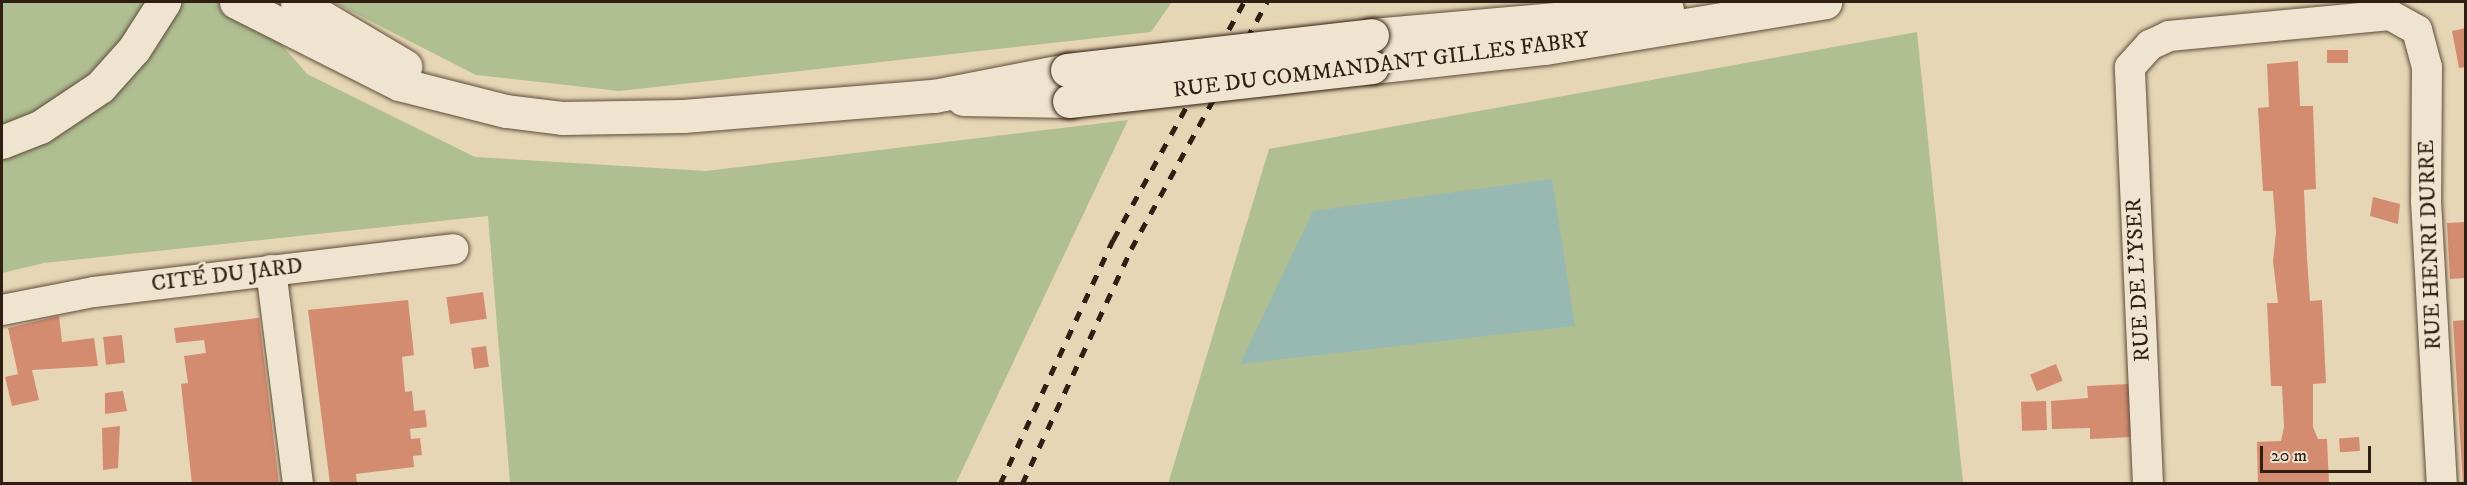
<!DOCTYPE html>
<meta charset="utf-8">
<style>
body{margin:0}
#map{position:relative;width:2467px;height:485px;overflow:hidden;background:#e7d6b5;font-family:"IM FELL DW Pica",serif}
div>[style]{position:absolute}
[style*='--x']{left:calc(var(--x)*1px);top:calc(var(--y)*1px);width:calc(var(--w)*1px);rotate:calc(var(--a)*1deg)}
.green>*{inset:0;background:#afbf92}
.water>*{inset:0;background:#97b9b1}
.building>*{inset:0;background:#d38c70;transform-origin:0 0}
.roads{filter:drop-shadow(0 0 2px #5e4c3b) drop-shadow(0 0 2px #5e4c3b)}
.street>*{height:30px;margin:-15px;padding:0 15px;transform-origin:15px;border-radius:15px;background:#efe4cf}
.secondary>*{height:33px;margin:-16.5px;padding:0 16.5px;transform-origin:16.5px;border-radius:16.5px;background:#efe4cf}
.rail>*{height:4.5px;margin-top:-2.25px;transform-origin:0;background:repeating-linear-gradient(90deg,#301e12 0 10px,transparent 0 20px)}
.bridges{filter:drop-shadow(0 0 2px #301e12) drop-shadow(0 0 2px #301e12)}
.secondary-bridge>*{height:33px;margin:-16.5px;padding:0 16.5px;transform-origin:16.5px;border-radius:16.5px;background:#efe4cf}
span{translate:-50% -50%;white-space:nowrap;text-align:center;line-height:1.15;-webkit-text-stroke:5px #efe4cf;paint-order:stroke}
.street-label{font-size:22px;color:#301e12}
.frame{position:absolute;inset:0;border:3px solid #301e12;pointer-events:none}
.scale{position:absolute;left:2260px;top:446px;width:111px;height:27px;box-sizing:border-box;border:3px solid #301e12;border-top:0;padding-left:8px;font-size:18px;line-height:21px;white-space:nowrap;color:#301e12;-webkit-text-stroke:4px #efe4cf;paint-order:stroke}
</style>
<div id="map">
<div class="green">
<i style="clip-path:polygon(2px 2px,245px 2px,307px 74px,475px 157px,706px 171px,1128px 120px,956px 483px,510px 483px,488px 216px,44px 263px,2px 273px)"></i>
<i style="clip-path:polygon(333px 2px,1172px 2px,1151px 32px,619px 91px,476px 75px)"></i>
<i style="clip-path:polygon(1917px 32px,1963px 483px,1168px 484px,1269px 149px)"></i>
</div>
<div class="water">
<i style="clip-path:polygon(1552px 179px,1575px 326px,1240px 364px,1313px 211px)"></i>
</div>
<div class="building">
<i style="clip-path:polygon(2466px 28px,2466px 67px,2459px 68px,2452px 31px)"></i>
<i style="left:2348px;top:50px;width:13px;height:21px;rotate:90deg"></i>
<i style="clip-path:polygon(2298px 61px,2300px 106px,2313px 106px,2316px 189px,2304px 190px,2307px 258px,2310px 301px,2322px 300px,2326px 383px,2313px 384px,2313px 427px,2318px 439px,2327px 439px,2329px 484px,2258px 484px,2257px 442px,2281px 441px,2284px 427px,2282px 386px,2271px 386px,2267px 303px,2278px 303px,2273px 261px,2276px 232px,2273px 191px,2263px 191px,2258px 108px,2269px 107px,2267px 64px)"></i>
<i style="clip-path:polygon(2373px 197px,2400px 204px,2398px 224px,2370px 216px)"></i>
<i style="clip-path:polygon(2466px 222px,2466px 278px,2450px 279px,2447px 223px)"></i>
<i style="left:483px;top:292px;width:27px;height:37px;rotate:82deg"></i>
<i style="clip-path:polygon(408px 300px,414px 355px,402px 357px,405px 392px,412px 391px,414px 411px,425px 410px,427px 427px,410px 429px,411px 439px,420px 438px,422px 455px,413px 456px,414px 467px,356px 474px,357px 484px,330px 484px,308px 310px)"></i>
<i style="clip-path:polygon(59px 316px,62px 342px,94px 338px,98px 366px,32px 370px,39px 400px,12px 406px,5px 377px,18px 374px,8px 328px)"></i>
<i style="clip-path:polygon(259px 318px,279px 484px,192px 484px,181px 384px,188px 383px,184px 356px,206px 353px,204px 340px,176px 343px,174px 328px)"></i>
<i style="clip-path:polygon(2466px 320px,2466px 484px,2463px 484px,2453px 321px)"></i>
<i style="left:122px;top:335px;width:28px;height:19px;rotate:84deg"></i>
<i style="left:486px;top:346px;width:21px;height:15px;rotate:82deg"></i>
<i style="left:2056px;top:364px;width:18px;height:28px;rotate:68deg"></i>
<i style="clip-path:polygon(2130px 384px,2132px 437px,2090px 439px,2090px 428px,2052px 429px,2051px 401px,2088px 398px,2087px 386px)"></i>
<i style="clip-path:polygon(123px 391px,127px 411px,105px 414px,105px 393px)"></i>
<i style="left:2046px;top:401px;width:29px;height:25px;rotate:88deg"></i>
<i style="clip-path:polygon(120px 426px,118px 468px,103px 470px,102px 428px)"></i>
<i style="left:2359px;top:437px;width:14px;height:20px;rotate:86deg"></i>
</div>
<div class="roads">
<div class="street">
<i style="--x:271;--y:270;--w:216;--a:82.8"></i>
<i style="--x:2;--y:310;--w:94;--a:-11.1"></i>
<i style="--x:94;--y:292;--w:362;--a:-6.8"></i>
<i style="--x:2148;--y:484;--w:417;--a:-92.5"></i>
<i style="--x:2130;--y:67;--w:30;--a:-48"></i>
<i style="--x:2150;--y:45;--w:21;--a:-25"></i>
<i style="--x:2169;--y:36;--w:222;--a:-5.4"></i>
<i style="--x:2390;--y:15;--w:31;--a:29"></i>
<i style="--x:2417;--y:30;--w:38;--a:75"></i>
<i style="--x:2427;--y:67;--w:134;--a:90.4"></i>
<i style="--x:2426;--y:201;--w:283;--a:86.8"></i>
</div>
<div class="secondary">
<i style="--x:236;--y:2;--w:182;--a:26.7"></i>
<i style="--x:399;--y:84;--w:110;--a:14.2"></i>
<i style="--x:506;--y:111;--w:56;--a:7.1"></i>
<i style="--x:562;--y:118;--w:121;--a:-0.9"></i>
<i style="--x:683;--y:116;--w:252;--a:-4.6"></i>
<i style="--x:934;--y:96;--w:136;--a:-11.1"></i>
<i style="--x:297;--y:2;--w:126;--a:30.7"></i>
<i style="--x:1372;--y:35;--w:296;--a:-5"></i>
<i style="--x:1372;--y:67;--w:174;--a:-6.3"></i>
<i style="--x:1545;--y:48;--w:284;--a:-9.3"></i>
<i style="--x:963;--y:99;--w:106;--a:1.1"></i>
<i style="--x:2;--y:142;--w:41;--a:-21.5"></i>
<i style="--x:40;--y:127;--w:72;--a:-33.7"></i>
<i style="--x:100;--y:87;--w:51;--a:-48.2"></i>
<i style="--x:134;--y:49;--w:56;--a:-57.4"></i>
</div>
</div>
<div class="rail">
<i style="--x:1000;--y:484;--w:269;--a:-65.2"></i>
<i style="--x:1113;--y:240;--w:272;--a:-61.2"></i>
<i style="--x:1022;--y:484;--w:259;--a:-65.1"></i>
<i style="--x:1131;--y:249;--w:282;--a:-61.2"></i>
</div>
<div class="bridges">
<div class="secondary-bridge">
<i style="--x:1067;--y:70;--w:307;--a:-6.5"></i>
<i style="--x:1069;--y:101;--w:305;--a:-6.4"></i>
</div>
</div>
<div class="street-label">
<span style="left:1381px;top:65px;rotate:-7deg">RUE DU COMMANDANT GILLES FABRY</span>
<span style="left:2430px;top:245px;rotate:-92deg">RUE HENRI DURRE</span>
<span style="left:227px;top:275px;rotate:-7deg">CITÉ DU JARD</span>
<span style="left:2138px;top:280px;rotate:-93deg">RUE DE L'YSER</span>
</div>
<div class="frame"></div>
<div class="scale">20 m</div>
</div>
